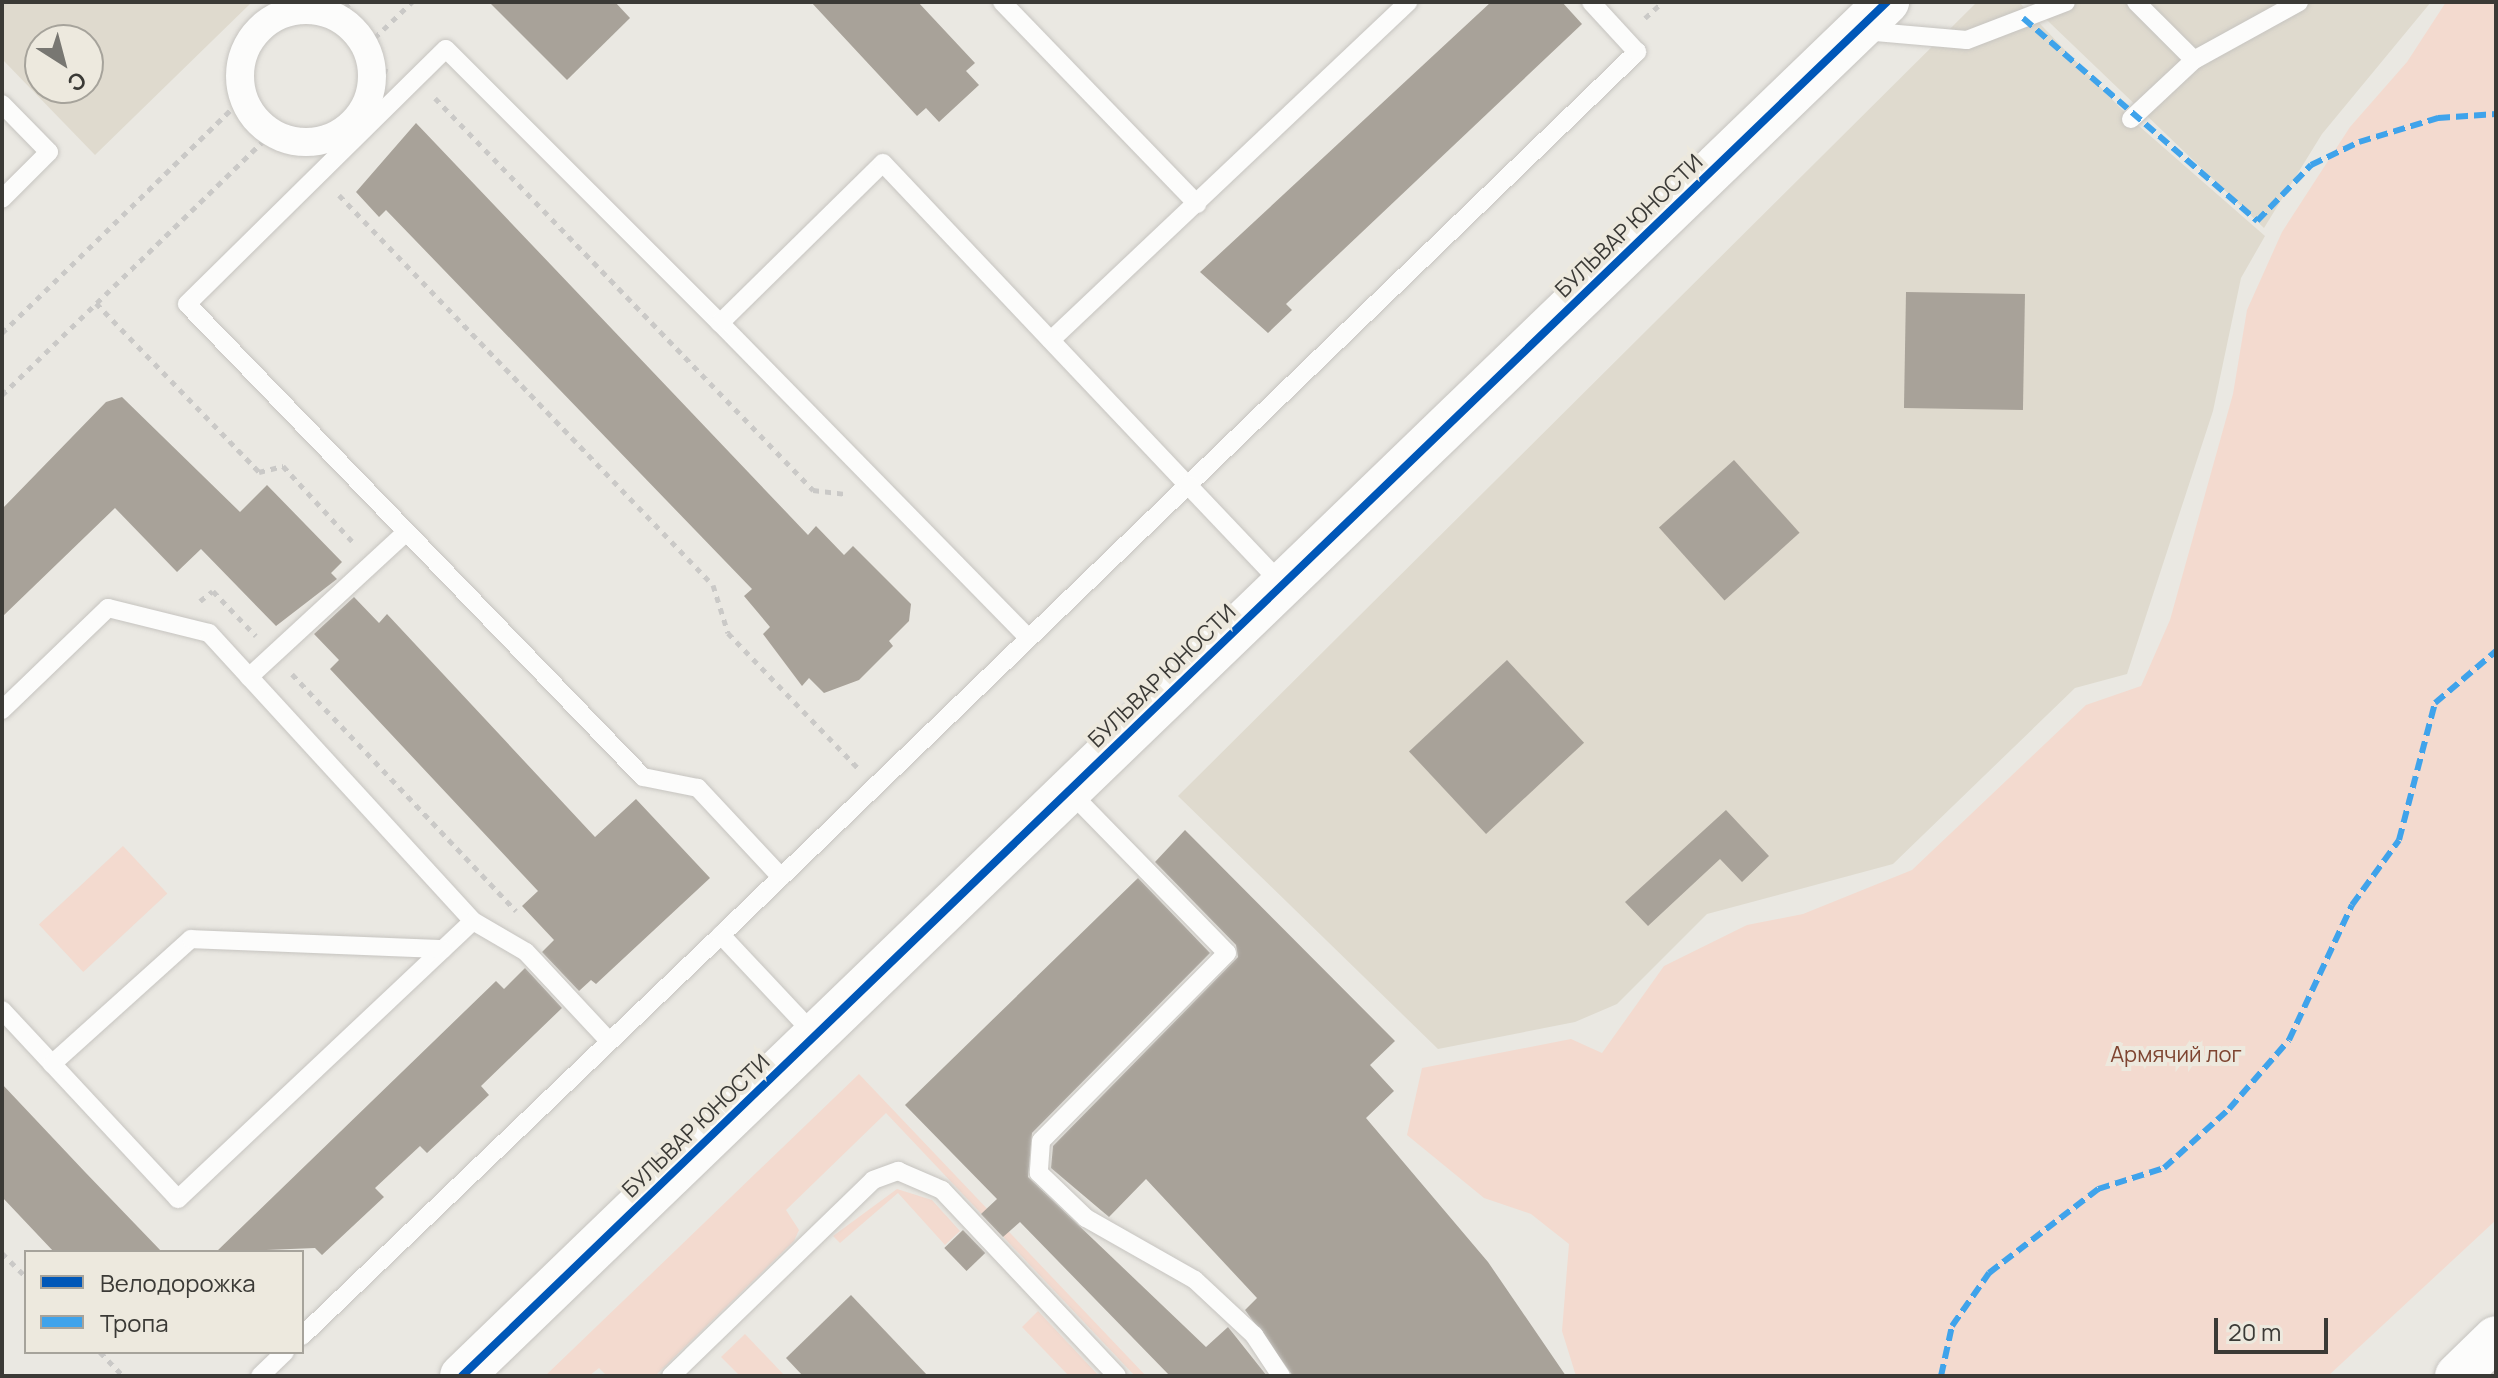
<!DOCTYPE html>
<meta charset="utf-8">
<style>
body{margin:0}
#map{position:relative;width:2498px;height:1378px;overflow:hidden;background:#eae8e2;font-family:Manrope,sans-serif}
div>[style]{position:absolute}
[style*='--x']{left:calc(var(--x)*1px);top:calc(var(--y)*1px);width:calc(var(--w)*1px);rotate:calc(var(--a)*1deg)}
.built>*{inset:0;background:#dfdace}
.green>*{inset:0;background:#f3dacf;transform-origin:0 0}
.building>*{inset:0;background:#a8a299;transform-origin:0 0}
.path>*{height:5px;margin-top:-2.5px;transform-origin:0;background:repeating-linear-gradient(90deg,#cac9c7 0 6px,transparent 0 12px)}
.roads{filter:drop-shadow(0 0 2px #c6c4c0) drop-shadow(0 0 2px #c6c4c0)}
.service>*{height:18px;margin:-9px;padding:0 9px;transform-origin:9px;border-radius:9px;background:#fcfcfb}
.pedestrian>*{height:28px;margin:-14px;padding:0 14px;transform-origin:14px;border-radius:14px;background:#fcfcfb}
.pedestrian>.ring{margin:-14px;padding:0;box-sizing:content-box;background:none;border:28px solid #fcfcfb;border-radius:50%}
.tertiary>*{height:44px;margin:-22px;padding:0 22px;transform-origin:22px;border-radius:22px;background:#fcfcfb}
.quiet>*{height:6px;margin-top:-3px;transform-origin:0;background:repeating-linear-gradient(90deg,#3fa3eb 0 12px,transparent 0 18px)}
.cycleway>*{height:8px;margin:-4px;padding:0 4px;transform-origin:4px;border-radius:4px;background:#0057b8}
span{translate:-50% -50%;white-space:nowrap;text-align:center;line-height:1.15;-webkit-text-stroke:8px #ede9de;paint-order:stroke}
.street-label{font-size:22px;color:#3b3a36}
.park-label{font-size:22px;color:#7e4430}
.frame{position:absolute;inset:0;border:4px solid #3b3a36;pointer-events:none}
.legend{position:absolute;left:24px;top:1250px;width:280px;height:104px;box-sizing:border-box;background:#ede9de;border:2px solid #a6a39b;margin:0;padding:10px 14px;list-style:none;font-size:24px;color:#3b3a36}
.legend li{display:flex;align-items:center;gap:16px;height:40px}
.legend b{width:40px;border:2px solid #a6a39b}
.north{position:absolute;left:24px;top:24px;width:80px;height:80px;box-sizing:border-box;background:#ede9de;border:2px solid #a6a39b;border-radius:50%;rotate:144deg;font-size:22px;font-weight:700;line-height:32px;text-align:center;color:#3b3a36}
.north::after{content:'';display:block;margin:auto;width:28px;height:36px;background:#787772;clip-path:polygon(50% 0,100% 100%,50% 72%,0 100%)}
.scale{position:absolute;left:2214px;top:1318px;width:114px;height:36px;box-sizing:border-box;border:4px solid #3b3a36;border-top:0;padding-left:10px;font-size:24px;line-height:28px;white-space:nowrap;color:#3b3a36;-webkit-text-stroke:6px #ede9de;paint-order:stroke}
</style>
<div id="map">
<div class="built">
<i style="clip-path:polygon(evenodd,2px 2px,252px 2px,95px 155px,2px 59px,2px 2px,40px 40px,88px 40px,88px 88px,40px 88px,40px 40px)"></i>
<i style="clip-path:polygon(1977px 2px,2019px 2px,2131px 119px,2265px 236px,2241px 278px,2213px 411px,2127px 674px,2075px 688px,1893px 864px,1707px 914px,1617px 1004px,1575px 1022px,1438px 1049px,1178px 796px)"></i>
<i style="clip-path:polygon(2028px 2px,2431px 2px,2322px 134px,2264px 228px)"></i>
</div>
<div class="green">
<i style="clip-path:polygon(2446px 2px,2496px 2px,2496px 1220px,2328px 1376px,1576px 1376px,1562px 1331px,1569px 1244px,1531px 1214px,1484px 1198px,1407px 1135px,1422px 1068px,1571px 1039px,1602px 1053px,1664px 966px,1747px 925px,1803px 914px,1912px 870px,2086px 705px,2141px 686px,2170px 620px,2233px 394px,2247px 310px,2282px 232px,2350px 127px,2407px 62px)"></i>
<i style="left:123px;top:846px;width:65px;height:115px;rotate:47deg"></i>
<i style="clip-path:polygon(859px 1074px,1146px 1376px,1135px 1376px,886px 1113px,786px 1210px,799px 1230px,794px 1241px,655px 1376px,607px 1376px,599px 1368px,589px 1376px,545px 1376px)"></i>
<i style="clip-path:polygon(897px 1189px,932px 1200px,960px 1231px,945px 1245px,898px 1193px,840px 1243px,833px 1236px)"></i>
<i style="clip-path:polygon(1038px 1311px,1099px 1376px,1069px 1376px,1022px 1327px)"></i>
<i style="clip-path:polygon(745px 1334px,785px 1376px,740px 1376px,721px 1357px)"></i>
</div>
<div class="building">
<i style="clip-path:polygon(489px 2px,615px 2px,630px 18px,567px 80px)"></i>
<i style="clip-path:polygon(811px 2px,918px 2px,975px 63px,966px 71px,979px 85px,939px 122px,926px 108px,917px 116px)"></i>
<i style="clip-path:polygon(1491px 2px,1562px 2px,1582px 24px,1286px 304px,1292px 310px,1268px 333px,1200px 272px)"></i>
<i style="clip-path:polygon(416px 123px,808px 535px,816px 526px,844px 555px,853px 546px,911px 604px,909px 621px,889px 641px,893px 646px,859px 680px,824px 693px,809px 678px,802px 686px,763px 634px,770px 627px,744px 596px,752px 589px,386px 210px,379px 217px,356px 192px)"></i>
<i style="left:1906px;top:292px;width:119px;height:116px;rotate:1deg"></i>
<i style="clip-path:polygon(122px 397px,240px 512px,267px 485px,342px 562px,331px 573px,337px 579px,276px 626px,201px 549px,177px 572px,115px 508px,2px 617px,2px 509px,106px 402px)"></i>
<i style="left:1734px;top:460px;width:98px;height:101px;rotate:48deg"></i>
<i style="clip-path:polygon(354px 597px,379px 623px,387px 614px,595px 837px,636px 799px,710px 878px,596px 984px,591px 980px,579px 991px,542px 952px,554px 940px,522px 906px,538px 891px,330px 669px,339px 660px,314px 634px)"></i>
<i style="left:1507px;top:660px;width:113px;height:134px;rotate:47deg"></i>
<i style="clip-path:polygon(1726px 810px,1769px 856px,1742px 882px,1720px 859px,1648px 926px,1625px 902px)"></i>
<i style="clip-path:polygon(1185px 830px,1395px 1041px,1370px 1065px,1394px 1091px,1366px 1118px,1488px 1262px,1566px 1376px,1293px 1376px,1245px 1310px,1257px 1298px,1146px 1179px,1109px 1217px,1051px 1168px,1053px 1146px,1238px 957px,1236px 945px,1155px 862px)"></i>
<i style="clip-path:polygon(1138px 878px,1210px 953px,1032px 1133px,1028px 1177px,1206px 1347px,1228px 1327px,1267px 1376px,1170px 1376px,1020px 1222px,1003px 1237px,981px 1214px,997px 1199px,905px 1105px)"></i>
<i style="clip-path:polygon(525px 968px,562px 1008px,481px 1086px,489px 1095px,427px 1153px,420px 1146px,375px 1188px,384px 1197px,322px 1255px,315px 1248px,216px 1252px,496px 981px,504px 989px)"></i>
<i style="clip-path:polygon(2px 1084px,85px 1172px,162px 1252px,54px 1252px,2px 1197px)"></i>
<i style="left:963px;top:1230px;width:32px;height:26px;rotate:46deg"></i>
<i style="clip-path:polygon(851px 1295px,928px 1376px,803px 1376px,786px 1358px)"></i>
</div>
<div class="path">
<i style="--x:336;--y:16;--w:21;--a:-43"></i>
<i style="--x:1645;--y:18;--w:24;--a:-42"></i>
<i style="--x:366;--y:46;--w:64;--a:-43.7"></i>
<i style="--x:372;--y:67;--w:16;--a:15"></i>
<i style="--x:435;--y:98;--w:545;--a:46.04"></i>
<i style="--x:813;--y:490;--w:34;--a:7"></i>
<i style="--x:339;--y:195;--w:540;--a:46.2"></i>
<i style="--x:713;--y:585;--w:50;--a:72.6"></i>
<i style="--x:728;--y:633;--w:187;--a:46.1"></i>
<i style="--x:96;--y:303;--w:235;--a:46"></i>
<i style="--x:259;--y:472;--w:25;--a:-14"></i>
<i style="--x:283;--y:466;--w:103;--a:47.4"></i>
<i style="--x:2;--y:333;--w:337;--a:-44.3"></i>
<i style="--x:2;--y:395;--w:376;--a:-44.2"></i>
<i style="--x:200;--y:601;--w:16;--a:-38"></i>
<i style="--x:213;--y:591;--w:62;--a:46.3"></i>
<i style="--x:292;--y:674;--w:326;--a:46.6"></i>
<i style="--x:2;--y:1253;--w:34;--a:45"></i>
<i style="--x:100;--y:1352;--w:33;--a:46"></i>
</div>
<div class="roads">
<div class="service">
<i style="--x:1002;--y:2;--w:281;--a:46"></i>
<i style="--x:2136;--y:2;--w:82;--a:45"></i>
<i style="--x:2194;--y:60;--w:120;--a:-28.9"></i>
<i style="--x:1864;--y:31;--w:103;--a:5"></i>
<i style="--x:1967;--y:40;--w:106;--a:-21"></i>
<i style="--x:2;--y:104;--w:67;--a:45.6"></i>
<i style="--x:49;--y:152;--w:66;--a:135"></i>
<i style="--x:2131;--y:119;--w:86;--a:-43.1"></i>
<i style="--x:720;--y:323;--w:440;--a:45.6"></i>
<i style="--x:1051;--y:340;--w:492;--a:-43.4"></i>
<i style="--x:249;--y:677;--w:214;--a:-42.7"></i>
<i style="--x:2;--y:710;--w:147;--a:-43.9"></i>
<i style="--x:108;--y:608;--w:104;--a:13.9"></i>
<i style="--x:209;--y:633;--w:391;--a:47.5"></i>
<i style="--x:473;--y:921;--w:61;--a:30.3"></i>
<i style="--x:526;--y:952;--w:122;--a:47"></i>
<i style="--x:1069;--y:791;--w:226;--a:45.7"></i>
<i style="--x:1227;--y:953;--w:264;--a:134.7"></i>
<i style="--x:1041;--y:1141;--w:32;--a:94"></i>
<i style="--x:1039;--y:1173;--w:65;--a:43.8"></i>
<i style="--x:1086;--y:1218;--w:125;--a:29.6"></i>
<i style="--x:1195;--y:1280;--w:81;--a:43"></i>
<i style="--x:1254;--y:1335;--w:49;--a:56.6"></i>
<i style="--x:781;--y:877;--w:122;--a:-133"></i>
<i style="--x:698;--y:788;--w:56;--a:-168.7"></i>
<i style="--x:643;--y:777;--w:657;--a:-133.95"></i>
<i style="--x:187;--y:304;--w:363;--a:-44.6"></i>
<i style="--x:446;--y:49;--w:387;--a:45"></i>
<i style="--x:720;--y:323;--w:228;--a:-44.5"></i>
<i style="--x:883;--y:163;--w:444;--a:46.6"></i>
<i style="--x:1188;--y:485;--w:624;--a:-43.96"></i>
<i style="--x:1637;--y:52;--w:68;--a:-132.6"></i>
<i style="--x:721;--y:935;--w:649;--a:-43.94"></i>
<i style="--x:1188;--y:485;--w:138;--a:46.5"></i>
<i style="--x:2;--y:1010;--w:258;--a:47"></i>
<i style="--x:178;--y:1199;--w:405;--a:-43.3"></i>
<i style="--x:52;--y:1064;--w:187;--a:-42"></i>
<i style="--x:191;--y:939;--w:252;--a:2.3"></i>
<i style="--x:302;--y:1336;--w:580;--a:-43.74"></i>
<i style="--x:721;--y:935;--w:137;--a:46.8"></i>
<i style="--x:260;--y:1376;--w:35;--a:-44"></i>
<i style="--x:671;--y:1376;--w:281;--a:-44.1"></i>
<i style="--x:873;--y:1180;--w:27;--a:-20"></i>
<i style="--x:898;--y:1171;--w:48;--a:23.4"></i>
<i style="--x:942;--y:1190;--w:255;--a:46.7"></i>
</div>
<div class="pedestrian">
<i class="ring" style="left:240px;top:10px;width:104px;height:104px"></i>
</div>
<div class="tertiary">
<i style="--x:462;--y:1376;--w:1980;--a:-43.96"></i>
<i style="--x:2457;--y:1376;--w:54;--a:-44.3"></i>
</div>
</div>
<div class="quiet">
<i style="--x:2023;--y:18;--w:310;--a:40.9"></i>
<i style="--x:2257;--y:221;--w:78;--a:-46"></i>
<i style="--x:2311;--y:165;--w:53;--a:-25.6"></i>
<i style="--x:2359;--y:142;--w:83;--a:-16.9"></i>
<i style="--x:2438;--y:118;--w:58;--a:-3.9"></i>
<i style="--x:1941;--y:1376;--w:51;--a:-77.6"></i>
<i style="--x:1952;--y:1326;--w:65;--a:-55.1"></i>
<i style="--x:1989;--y:1273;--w:138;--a:-37.6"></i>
<i style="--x:2098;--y:1189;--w:69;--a:-17.7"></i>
<i style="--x:2164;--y:1168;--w:88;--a:-42.2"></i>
<i style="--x:2229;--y:1109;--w:91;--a:-49"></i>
<i style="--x:2289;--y:1040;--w:149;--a:-65"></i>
<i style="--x:2352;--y:905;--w:80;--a:-54.1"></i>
<i style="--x:2399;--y:840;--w:142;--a:-75.3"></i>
<i style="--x:2435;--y:703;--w:80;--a:-40.4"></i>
</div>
<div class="cycleway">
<i style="--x:462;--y:1376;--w:1980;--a:-43.96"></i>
</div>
<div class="street-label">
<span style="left:1629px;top:226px;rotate:-44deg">БУЛЬВАР ЮНОСТИ</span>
<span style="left:1162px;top:676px;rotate:-44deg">БУЛЬВАР ЮНОСТИ</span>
<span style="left:696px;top:1126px;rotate:-44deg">БУЛЬВАР ЮНОСТИ</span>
</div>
<div class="park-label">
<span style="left:2176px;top:1055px">Армячий лог</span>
</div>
<div class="frame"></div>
<ul class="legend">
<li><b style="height:10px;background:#0057b8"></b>Велодорожка</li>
<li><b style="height:10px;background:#3fa3eb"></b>Тропа</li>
</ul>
<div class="north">С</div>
<div class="scale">20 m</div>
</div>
